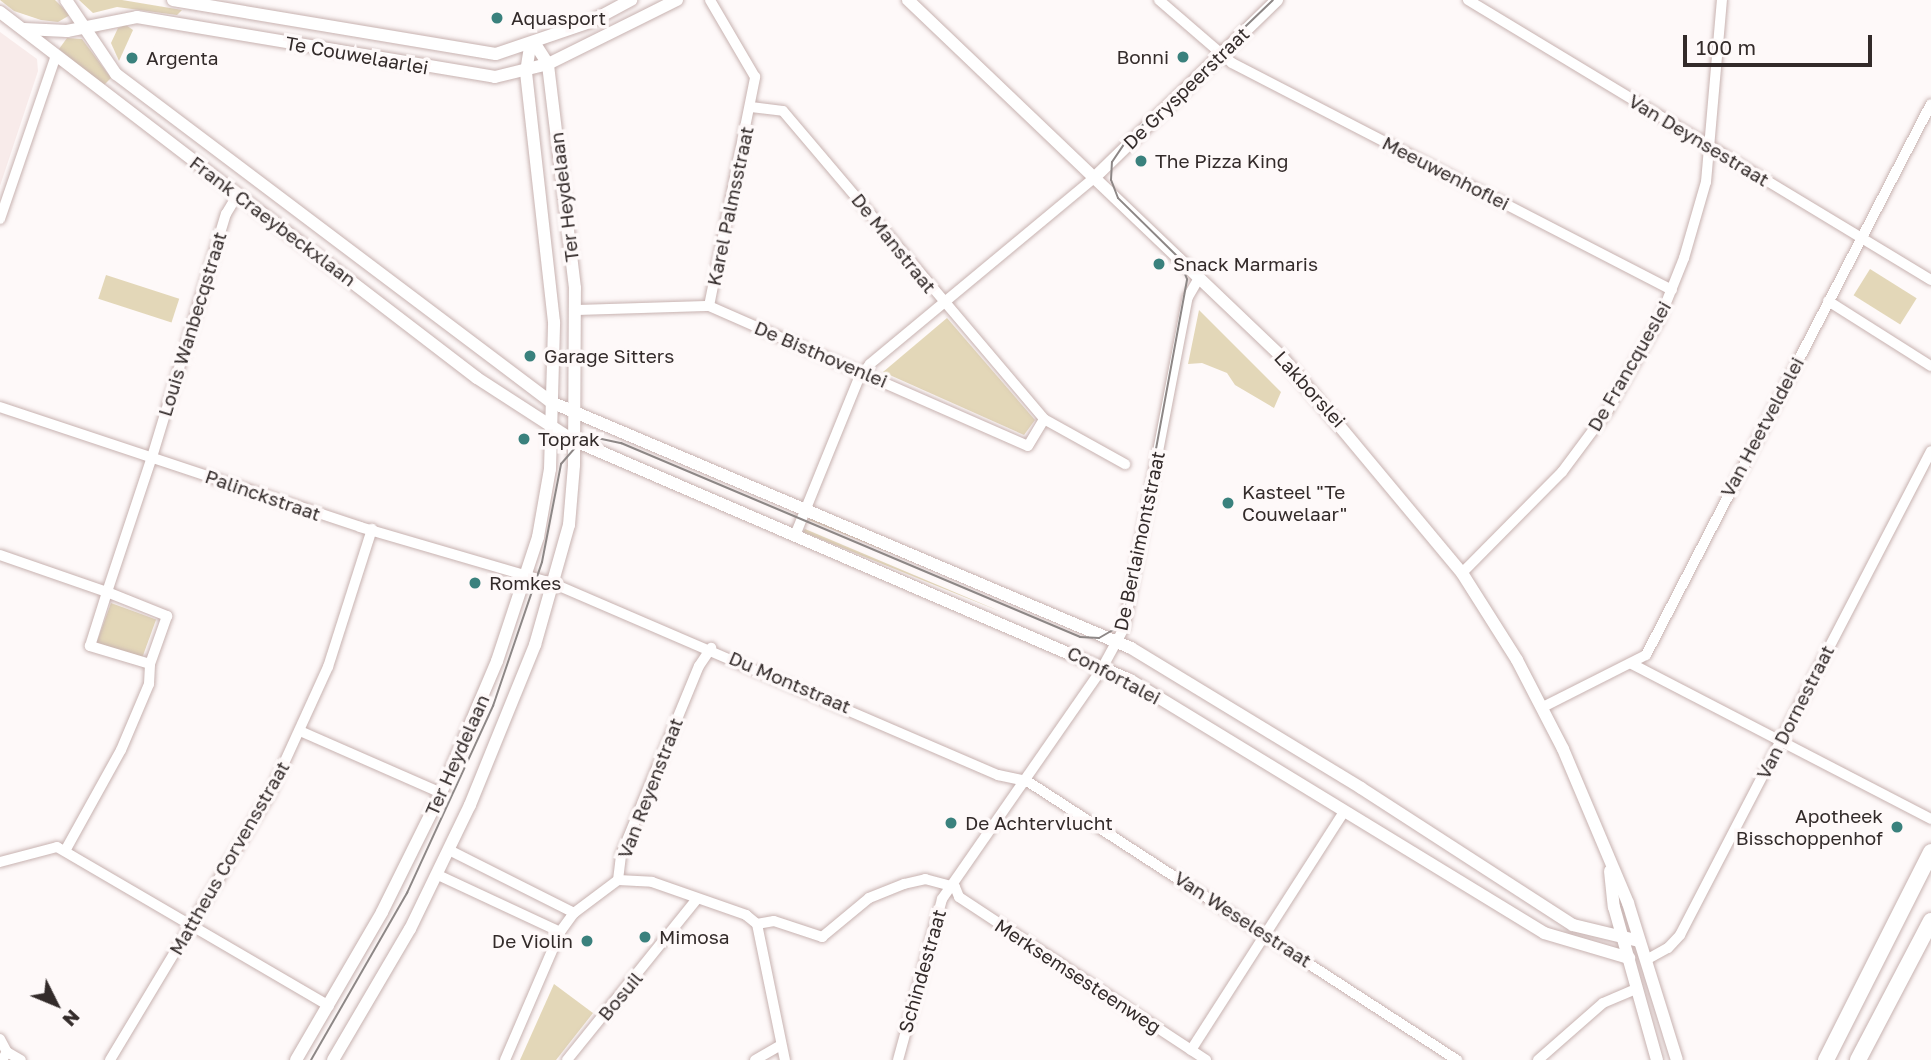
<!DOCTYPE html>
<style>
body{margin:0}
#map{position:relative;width:1931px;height:1060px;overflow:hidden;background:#fef9f9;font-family:"Golos Text",sans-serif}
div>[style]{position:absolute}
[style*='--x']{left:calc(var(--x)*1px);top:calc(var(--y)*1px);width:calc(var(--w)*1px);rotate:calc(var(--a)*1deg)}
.built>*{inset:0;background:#f8ebea}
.green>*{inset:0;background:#e3d7b8;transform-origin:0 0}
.roads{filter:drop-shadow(0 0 2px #c7b2b0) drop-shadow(0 0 2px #c7b2b0)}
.minor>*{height:10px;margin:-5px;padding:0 5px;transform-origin:5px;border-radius:5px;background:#fff}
.tertiary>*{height:12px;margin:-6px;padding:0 6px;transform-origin:6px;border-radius:6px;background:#fff}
.primary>*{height:16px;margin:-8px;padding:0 8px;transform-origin:8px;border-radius:8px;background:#fff}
.tram>*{height:2px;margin:-1px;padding:0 1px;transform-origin:1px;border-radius:1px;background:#8d8786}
.dots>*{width:19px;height:19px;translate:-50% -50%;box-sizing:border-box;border:4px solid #fef9f9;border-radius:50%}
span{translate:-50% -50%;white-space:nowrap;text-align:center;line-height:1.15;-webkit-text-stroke:7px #fef9f9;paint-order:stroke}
.poi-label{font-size:19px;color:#332b2a}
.left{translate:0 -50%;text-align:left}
.right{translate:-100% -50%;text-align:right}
.street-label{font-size:19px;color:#332b2a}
.north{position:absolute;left:21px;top:969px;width:70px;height:70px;-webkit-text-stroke:5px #fef9f9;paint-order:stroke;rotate:133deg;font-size:19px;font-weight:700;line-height:28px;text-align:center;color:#332b2a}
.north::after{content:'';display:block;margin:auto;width:24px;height:32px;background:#332b2a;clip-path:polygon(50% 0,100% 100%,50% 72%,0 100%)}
.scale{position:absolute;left:1683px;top:35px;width:189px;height:32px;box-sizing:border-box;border:4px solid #332b2a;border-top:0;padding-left:9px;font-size:21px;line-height:24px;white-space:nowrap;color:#332b2a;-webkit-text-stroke:5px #fef9f9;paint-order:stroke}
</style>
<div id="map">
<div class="built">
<i style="clip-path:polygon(0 32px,37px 59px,38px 71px,0 186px)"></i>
</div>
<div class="green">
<i style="clip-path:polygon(0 0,55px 0,70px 15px,58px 22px,41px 20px,14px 11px)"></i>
<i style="clip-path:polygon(79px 0,122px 0,182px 10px,177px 15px,117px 7px,93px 13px)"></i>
<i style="clip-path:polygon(126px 25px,133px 30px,119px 61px,111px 43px,118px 28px)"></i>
<i style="clip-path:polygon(67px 38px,82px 39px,111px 78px,103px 86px,59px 49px)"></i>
<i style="left:1870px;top:269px;width:55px;height:31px;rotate:32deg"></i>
<i style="left:106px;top:275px;width:77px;height:25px;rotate:18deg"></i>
<i style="clip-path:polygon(1199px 310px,1281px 392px,1274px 408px,1235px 385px,1227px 373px,1202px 363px,1188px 364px)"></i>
<i style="clip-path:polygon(947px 318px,1035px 420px,1024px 435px,883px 372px)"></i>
<i style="clip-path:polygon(810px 517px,1009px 601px,809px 520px)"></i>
<i style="clip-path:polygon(805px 529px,1004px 613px,803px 532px)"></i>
<i style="left:111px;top:603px;width:48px;height:42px;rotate:20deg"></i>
<i style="clip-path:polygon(554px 984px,593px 1013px,556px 1060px,520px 1060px)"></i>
</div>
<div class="roads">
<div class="minor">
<i style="--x:1159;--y:0;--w:96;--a:40.8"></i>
<i style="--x:1232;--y:63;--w:495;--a:27.3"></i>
<i style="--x:1468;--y:0;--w:541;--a:31.16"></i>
<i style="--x:751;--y:107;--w:32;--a:7"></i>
<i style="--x:783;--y:111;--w:404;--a:49.7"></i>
<i style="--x:1044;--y:419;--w:93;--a:29.1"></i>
<i style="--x:0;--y:219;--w:173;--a:-71.1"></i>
<i style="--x:1828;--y:301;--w:122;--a:32.3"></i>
<i style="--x:709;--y:306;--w:234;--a:-78.6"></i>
<i style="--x:755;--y:77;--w:89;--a:-120.3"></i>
<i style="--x:574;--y:310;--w:135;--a:-1.7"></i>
<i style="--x:709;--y:306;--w:348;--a:23.7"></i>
<i style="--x:1028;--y:446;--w:31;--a:-59"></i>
<i style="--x:0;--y:407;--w:379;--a:18.4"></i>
<i style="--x:360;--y:527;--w:200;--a:16.3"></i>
<i style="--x:552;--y:583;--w:486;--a:23.3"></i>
<i style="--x:998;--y:775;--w:30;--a:12"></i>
<i style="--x:1027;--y:781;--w:513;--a:32.98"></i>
<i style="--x:796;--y:533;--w:165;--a:-67.9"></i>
<i style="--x:858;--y:380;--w:20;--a:-53"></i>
<i style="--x:870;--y:364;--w:293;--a:-39.7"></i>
<i style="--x:0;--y:555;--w:113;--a:19.1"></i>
<i style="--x:107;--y:592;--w:65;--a:21.8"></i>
<i style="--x:167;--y:616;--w:51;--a:109.5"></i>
<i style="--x:150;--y:664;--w:63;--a:-163.3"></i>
<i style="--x:90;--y:646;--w:57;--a:-72.5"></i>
<i style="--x:107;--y:592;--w:142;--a:-71.6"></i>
<i style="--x:152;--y:457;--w:254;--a:-73.1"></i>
<i style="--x:226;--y:214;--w:23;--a:-59"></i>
<i style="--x:1462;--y:573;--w:142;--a:-45.3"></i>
<i style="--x:1562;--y:472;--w:77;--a:-53.4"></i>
<i style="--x:1608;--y:410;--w:106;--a:-60.5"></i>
<i style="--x:1660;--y:318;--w:65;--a:-68.2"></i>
<i style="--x:1684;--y:258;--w:79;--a:-73.9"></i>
<i style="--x:1706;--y:182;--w:183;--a:-85"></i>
<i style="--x:1632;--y:664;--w:337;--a:27.4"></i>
<i style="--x:1543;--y:707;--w:115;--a:-26.8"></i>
<i style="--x:1646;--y:655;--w:620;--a:-62.65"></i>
<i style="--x:300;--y:731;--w:154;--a:23.7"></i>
<i style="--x:449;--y:850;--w:140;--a:26.7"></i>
<i style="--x:65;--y:851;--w:115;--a:-61"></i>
<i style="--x:121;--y:750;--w:72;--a:-67"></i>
<i style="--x:149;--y:684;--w:20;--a:-87"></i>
<i style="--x:0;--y:862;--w:59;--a:-14.7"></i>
<i style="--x:57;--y:847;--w:315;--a:30.3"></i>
<i style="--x:438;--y:875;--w:135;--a:25"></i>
<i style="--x:618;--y:880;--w:25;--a:-83"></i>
<i style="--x:621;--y:855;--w:204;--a:-67.6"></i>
<i style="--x:699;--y:666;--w:22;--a:-56"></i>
<i style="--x:955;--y:887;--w:11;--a:68"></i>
<i style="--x:959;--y:897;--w:296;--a:33.4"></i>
<i style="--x:757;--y:924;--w:139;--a:78.4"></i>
<i style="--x:1646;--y:960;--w:25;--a:-29"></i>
<i style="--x:1668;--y:948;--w:18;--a:-47"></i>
<i style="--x:1680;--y:935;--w:545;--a:-62.59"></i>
<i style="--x:0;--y:1039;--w:15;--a:62"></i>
<i style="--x:7;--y:1052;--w:9;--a:122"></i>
<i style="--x:1191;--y:1050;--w:283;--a:-57.3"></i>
<i style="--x:7;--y:1052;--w:16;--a:30"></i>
<i style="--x:110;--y:1060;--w:310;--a:-59"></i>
<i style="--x:270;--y:794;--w:140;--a:-65.5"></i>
<i style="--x:328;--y:667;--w:145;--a:-72.3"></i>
<i style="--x:505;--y:1060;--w:139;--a:-66.7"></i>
<i style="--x:560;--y:932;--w:24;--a:-54"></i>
<i style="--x:574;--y:913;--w:55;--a:-36.9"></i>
<i style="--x:618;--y:880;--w:34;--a:3"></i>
<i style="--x:652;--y:882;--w:100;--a:19.3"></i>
<i style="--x:746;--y:915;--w:14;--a:39"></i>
<i style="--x:757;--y:924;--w:17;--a:-10"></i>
<i style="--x:774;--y:921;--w:51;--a:18.4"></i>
<i style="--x:822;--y:937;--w:61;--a:-39.7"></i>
<i style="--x:869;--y:898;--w:38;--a:-22"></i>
<i style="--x:904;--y:884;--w:22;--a:-13"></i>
<i style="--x:925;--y:879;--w:31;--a:15"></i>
<i style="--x:567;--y:1060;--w:207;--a:-51.1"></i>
<i style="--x:755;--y:1060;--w:28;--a:-30"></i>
<i style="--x:898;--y:1060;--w:167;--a:-74.7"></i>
<i style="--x:942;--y:899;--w:277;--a:-55.2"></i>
<i style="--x:1100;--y:672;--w:50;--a:-61.4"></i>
<i style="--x:1124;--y:628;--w:337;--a:-79.1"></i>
<i style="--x:1188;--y:297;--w:22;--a:-60"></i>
<i style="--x:1538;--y:1060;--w:86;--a:-41.2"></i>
<i style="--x:1603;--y:1003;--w:36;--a:-23"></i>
</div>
<div class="tertiary">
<i style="--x:66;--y:0;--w:89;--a:56"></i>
<i style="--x:116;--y:74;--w:545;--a:37.02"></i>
<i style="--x:551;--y:402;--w:630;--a:22.98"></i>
<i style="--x:1131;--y:648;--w:269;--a:31.3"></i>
<i style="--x:1361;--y:788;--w:252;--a:32.9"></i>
<i style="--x:1573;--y:925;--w:68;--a:13.6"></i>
<i style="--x:173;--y:0;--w:327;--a:9.5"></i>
<i style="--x:496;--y:54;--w:99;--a:-18.8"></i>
<i style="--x:590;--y:22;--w:47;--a:-28.2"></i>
<i style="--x:908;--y:0;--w:517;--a:43.67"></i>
<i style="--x:1282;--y:357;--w:281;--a:50.2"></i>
<i style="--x:1462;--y:573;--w:103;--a:57.7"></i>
<i style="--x:1517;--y:660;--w:100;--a:62.7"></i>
<i style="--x:1563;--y:749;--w:167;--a:67.1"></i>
<i style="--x:1628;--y:903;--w:164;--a:72.7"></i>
<i style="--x:0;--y:12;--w:601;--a:37.5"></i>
<i style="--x:477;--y:378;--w:114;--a:32.9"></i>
<i style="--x:573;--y:440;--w:607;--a:23.31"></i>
<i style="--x:1130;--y:680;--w:485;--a:31.4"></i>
<i style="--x:1544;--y:933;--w:89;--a:16.4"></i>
<i style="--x:24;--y:29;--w:43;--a:2.7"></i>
<i style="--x:67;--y:31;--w:71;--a:-11.3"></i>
<i style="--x:137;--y:17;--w:363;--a:9.5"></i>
<i style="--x:495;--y:77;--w:55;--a:-13.8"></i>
<i style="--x:548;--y:64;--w:144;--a:-26.4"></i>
<i style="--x:1095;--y:177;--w:254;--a:-44.2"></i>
<i style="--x:1610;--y:871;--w:36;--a:84"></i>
<i style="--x:1614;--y:907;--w:159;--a:74.3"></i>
<i style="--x:296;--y:1060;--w:171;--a:-59.8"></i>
<i style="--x:382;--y:912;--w:133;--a:-63.6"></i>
<i style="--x:441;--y:793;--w:143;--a:-67"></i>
<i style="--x:497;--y:661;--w:131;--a:-71.7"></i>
<i style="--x:538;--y:537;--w:69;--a:-80"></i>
<i style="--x:550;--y:469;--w:147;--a:-88.4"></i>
<i style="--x:554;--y:322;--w:252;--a:-96.4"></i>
<i style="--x:526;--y:72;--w:26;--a:-81"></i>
<i style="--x:333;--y:1060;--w:152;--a:-59.6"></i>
<i style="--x:410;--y:929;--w:138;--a:-64.2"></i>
<i style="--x:470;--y:805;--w:173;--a:-67.9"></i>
<i style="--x:535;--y:645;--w:125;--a:-74.2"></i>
<i style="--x:569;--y:525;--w:60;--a:-85.2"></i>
<i style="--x:574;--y:465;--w:177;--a:-89.7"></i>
<i style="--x:575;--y:288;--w:226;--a:-96.9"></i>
<i style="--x:548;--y:64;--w:24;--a:-123"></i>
</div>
<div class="primary">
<i style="--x:1826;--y:1060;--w:233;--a:-63.2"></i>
<i style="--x:1858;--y:1060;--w:157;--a:-62.3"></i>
</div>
</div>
<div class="tram">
<i style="--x:311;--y:1060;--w:193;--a:-60.1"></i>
<i style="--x:407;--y:893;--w:206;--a:-65.3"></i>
<i style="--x:493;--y:706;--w:152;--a:-71.2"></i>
<i style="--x:542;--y:562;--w:100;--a:-79"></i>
<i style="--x:561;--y:464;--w:28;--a:-49"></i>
<i style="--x:579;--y:443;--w:19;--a:-16"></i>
<i style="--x:597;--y:438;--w:25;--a:12"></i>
<i style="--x:621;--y:443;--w:498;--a:22.9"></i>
<i style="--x:1080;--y:637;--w:19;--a:3"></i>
<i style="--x:1099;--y:638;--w:22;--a:-30"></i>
<i style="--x:1118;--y:627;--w:33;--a:-70"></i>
<i style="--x:1129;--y:596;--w:322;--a:-79.6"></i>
<i style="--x:1187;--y:279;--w:24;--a:-112"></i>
<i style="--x:1178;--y:257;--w:84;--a:-135.5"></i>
<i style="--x:1118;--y:198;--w:19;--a:-111"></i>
<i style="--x:1111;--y:180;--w:18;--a:-87"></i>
<i style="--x:1112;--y:162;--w:27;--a:-56"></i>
<i style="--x:1127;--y:140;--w:202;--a:-43.8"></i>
</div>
<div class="dots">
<i style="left:497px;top:18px;background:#3a817d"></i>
<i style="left:1183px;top:57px;background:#3a817d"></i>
<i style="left:132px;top:58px;background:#3a817d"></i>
<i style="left:1141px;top:161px;background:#3a817d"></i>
<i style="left:1159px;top:264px;background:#3a817d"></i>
<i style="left:530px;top:356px;background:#3a817d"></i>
<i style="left:524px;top:439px;background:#3a817d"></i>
<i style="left:1228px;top:503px;background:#3a817d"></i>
<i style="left:475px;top:583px;background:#3a817d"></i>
<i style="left:951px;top:823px;background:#3a817d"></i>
<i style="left:1897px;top:827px;background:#3a817d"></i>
<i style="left:645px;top:937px;background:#3a817d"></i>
<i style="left:587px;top:941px;background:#3a817d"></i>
</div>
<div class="poi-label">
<span class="left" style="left:511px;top:18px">Aquasport</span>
<span class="right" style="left:1169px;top:57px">Bonni</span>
<span class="left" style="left:146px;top:58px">Argenta</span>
<span class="left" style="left:1155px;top:161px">The Pizza King</span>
<span class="left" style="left:1173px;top:264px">Snack Marmaris</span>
<span class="left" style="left:544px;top:356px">Garage Sitters</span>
<span class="left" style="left:538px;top:439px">Toprak</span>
<span class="left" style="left:1242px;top:503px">Kasteel "Te<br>Couwelaar"</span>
<span class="left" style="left:489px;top:583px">Romkes</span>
<span class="right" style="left:1883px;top:827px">Apotheek<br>Bisschoppenhof</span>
<span class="left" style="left:965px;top:823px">De Achtervlucht</span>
<span class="left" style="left:659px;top:937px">Mimosa</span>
<span class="right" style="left:573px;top:941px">De Violin</span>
</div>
<div class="street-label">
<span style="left:357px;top:55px;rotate:10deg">Te Couwelaarlei</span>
<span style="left:1186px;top:88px;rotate:-44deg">De Gryspeerstraat</span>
<span style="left:1699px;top:140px;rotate:31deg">Van Deynsestraat</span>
<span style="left:1446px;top:173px;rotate:27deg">Meeuwenhoflei</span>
<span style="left:564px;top:197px;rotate:-97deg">Ter Heydelaan</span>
<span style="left:730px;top:206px;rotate:-78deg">Karel Palmsstraat</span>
<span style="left:273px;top:221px;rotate:37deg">Frank Craeybeckxlaan</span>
<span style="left:894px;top:243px;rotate:51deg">De Manstraat</span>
<span style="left:192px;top:324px;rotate:-73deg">Louis Wanbecqstraat</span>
<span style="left:821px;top:354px;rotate:23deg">De Bisthovenlei</span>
<span style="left:1629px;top:366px;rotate:-60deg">De Francqueslei</span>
<span style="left:1310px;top:389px;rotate:48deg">Lakborslei</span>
<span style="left:1762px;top:427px;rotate:-62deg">Van Heetveldelei</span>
<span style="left:263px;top:495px;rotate:19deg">Palinckstraat</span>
<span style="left:1139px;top:541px;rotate:-78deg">De Berlaimontstraat</span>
<span style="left:1114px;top:675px;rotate:28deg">Confortalei</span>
<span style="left:790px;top:682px;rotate:23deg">Du Montstraat</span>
<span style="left:1795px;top:712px;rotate:-63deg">Van Dornestraat</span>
<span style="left:457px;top:755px;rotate:-66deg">Ter Heydelaan</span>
<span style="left:650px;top:788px;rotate:-69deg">Van Reyenstraat</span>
<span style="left:229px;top:858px;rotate:-60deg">Mattheus Corvensstraat</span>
<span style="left:1243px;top:919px;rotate:33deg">Van Weselestraat</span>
<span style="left:922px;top:971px;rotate:-74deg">Schindestraat</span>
<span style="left:1078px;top:976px;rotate:33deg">Merksemsesteenweg</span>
<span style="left:620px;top:996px;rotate:-50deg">Bosuil</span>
</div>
<div class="north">N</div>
<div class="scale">100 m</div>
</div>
